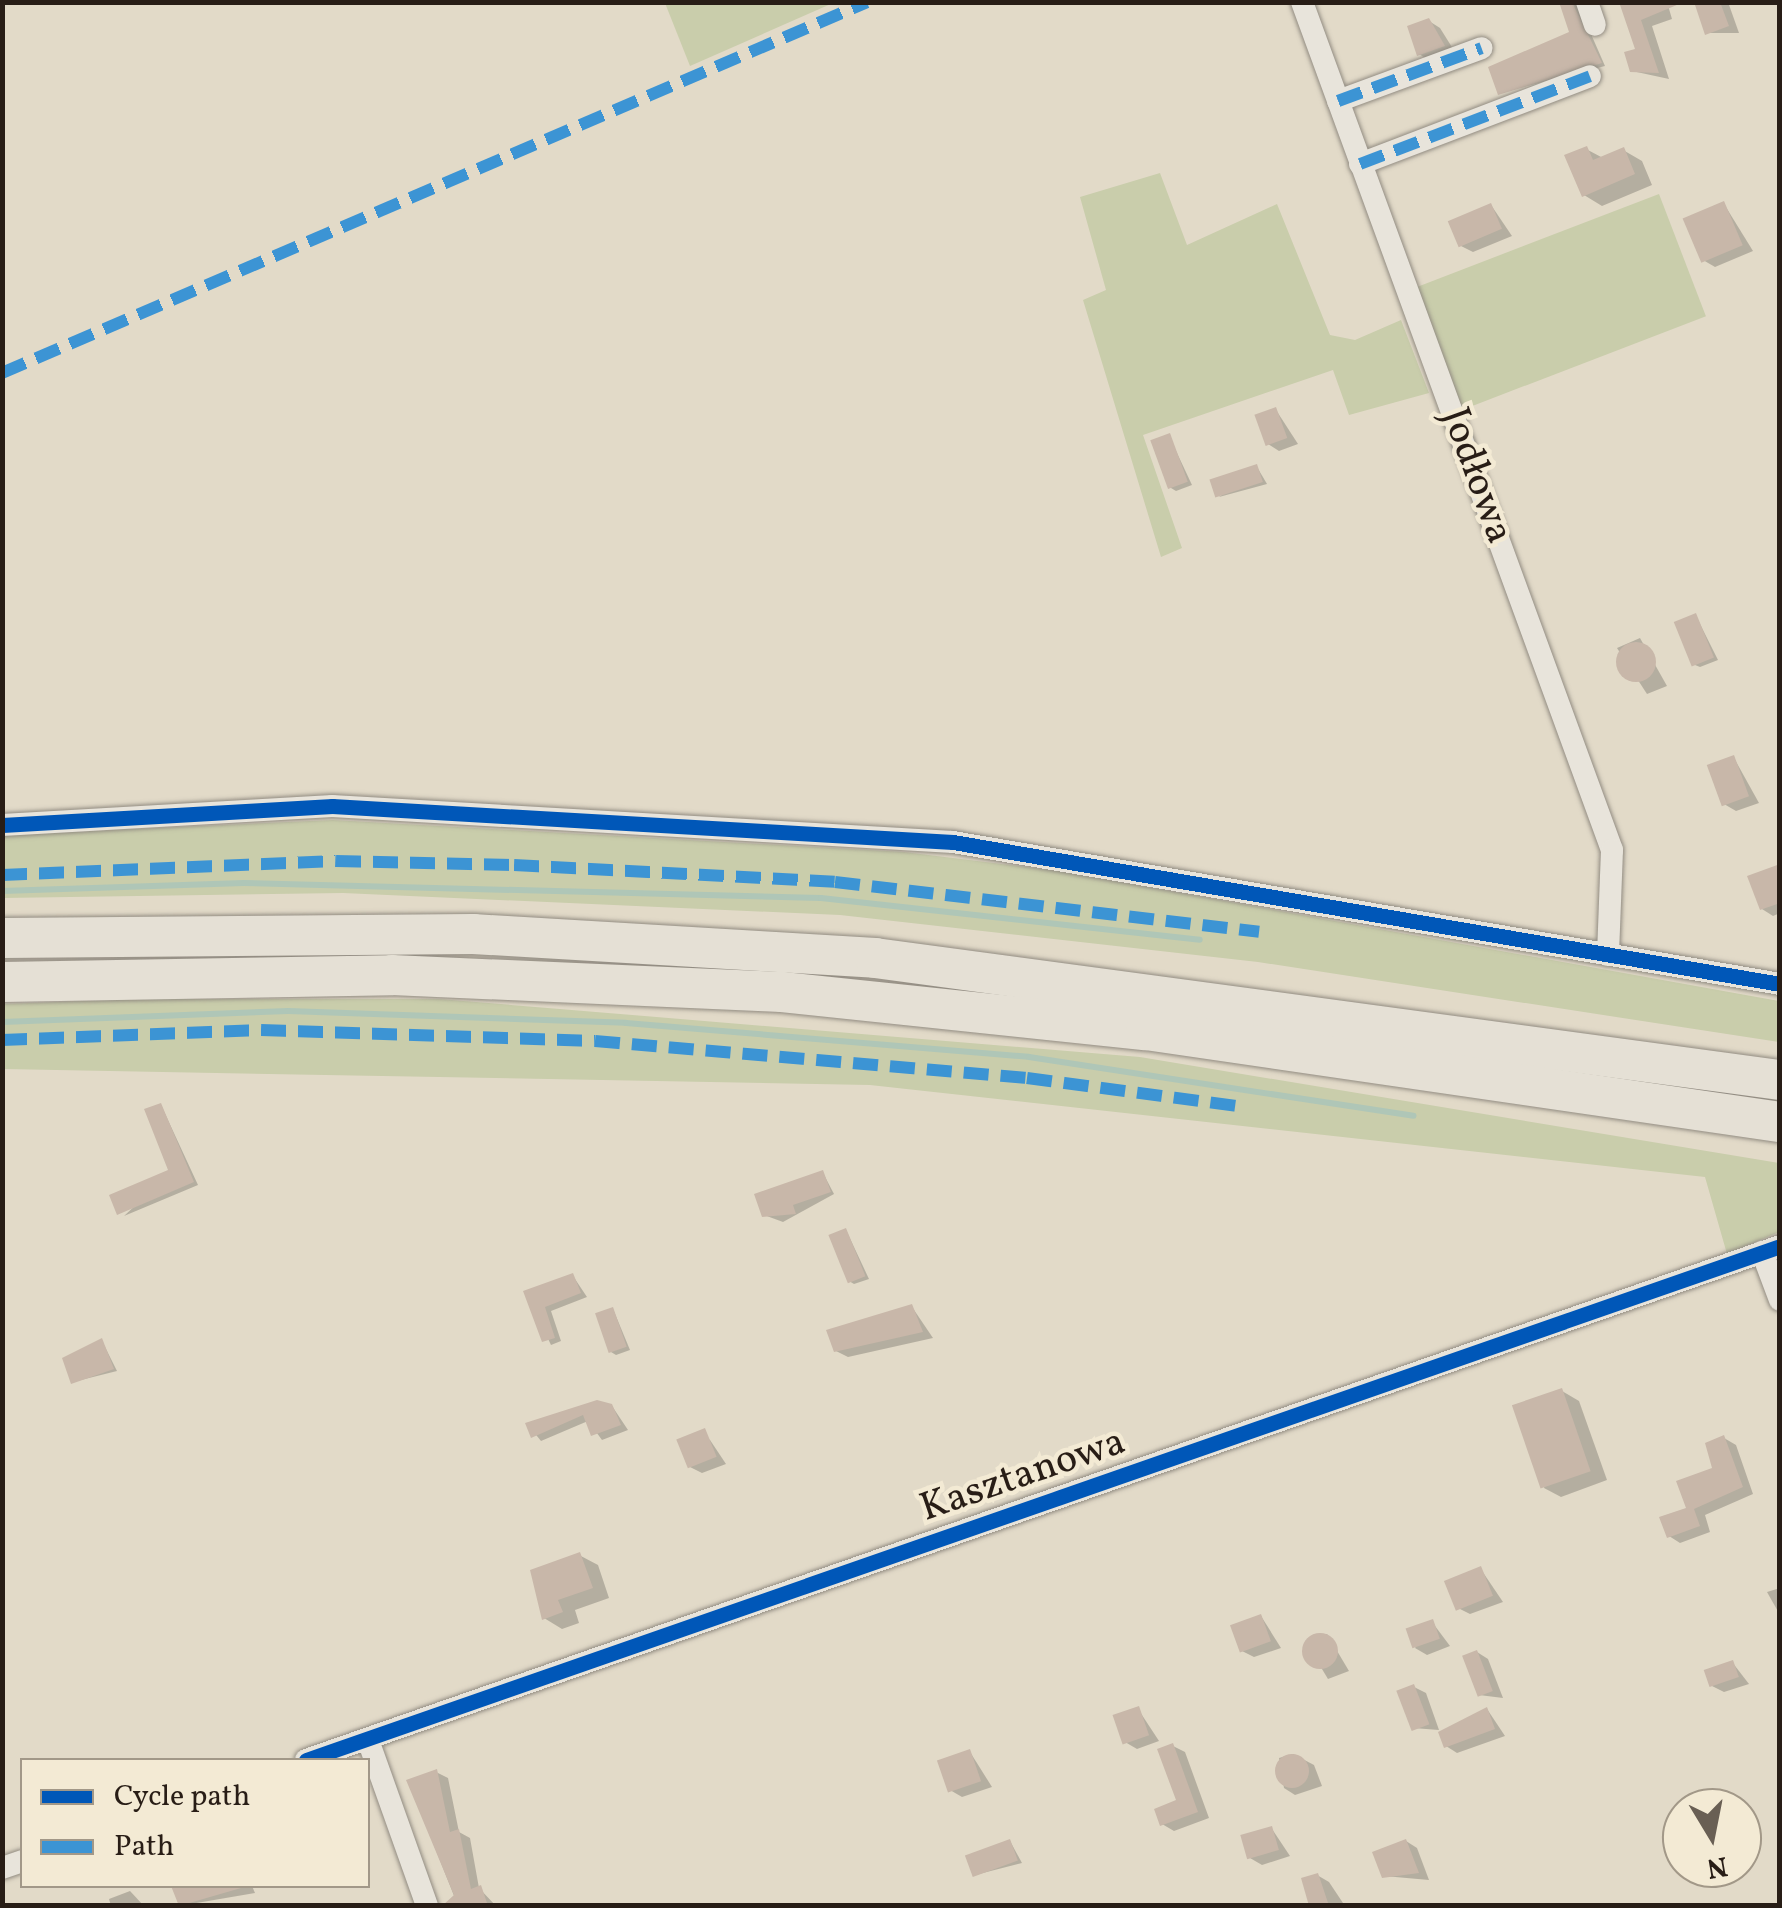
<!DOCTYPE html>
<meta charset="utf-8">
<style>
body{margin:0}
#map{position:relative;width:1782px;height:1908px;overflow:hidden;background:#e2dac8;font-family:Vollkorn,serif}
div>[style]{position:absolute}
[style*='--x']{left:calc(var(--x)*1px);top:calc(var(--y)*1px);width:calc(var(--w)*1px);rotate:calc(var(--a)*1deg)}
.green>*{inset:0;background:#c9cdab;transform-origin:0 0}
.shadow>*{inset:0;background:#0003}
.stream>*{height:6px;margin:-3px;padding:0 3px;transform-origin:3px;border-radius:3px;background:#afc6b7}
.building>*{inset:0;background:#c8b7a9;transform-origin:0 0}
.round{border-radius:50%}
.roads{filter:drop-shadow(0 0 2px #928c82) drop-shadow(0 0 2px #928c82)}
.minor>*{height:22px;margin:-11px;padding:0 11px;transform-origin:11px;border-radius:11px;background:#e8e4db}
.motorway>*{height:40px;margin:-20px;padding:0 20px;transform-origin:20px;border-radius:20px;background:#e5e0d5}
.quiet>*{height:12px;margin-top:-6px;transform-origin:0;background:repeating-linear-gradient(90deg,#3c94d4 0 25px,transparent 0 37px)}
.cycleway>*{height:15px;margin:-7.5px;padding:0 7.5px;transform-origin:7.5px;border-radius:7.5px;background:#0057b8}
span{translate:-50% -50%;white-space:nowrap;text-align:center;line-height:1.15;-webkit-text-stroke:9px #f3ead4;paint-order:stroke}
.street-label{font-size:40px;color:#281d16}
.frame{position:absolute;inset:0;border:5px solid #281d16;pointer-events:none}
.legend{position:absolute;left:20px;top:1758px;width:350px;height:130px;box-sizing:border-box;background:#f3ead4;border:2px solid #a29888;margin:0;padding:12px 18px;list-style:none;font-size:30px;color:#281d16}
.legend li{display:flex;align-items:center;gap:20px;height:50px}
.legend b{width:50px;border:2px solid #a29888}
.north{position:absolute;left:1662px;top:1788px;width:100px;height:100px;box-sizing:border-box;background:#f3ead4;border:2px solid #a29888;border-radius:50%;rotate:170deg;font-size:28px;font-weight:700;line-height:40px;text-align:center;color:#281d16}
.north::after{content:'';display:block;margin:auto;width:35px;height:45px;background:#695f54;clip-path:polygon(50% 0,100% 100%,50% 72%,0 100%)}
</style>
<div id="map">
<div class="green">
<i style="clip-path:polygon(665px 3px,833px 3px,690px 66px)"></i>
<i style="clip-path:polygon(1160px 173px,1187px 245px,1277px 204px,1330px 335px,1355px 340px,1401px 320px,1429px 393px,1349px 415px,1333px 370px,1143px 435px,1182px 548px,1161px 557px,1083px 300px,1106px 290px,1080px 197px)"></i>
<i style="left:1659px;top:194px;width:131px;height:262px;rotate:69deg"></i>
<i style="clip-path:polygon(333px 820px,904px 852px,1058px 871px,1779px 1001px,1779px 1042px,1258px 962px,840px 915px,343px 893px,3px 898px,3px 835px)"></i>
<i style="clip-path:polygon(138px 999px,439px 999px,1140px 1057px,1779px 1163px,1779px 1232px,1727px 1254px,1705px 1177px,870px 1085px,3px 1069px,2px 1004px)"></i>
</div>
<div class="shadow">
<i style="clip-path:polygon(1562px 2px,1577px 2px,1605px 66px,1500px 93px,1572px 33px)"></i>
<i style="clip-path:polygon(1621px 2px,1667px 2px,1672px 19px,1652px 26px,1669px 79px,1632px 71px,1638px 50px)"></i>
<i style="clip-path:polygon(1697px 2px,1728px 2px,1739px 33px,1707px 33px)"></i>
<i style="clip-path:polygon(1429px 21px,1440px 28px,1455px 52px,1430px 61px,1419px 54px)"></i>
<i style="clip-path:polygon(1586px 149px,1603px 158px,1623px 150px,1642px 161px,1652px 185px,1602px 206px,1584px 195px)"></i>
<i style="clip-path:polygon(1724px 204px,1753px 251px,1715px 267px,1703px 260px)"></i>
<i style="clip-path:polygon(1491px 205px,1512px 236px,1473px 252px,1461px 246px)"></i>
<i style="clip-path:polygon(1276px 410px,1298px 444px,1279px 451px,1268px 444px)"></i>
<i style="clip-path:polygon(1169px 436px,1192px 485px,1176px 491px,1171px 488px)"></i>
<i style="clip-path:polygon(1257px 467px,1267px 484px,1219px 497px)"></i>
<i style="clip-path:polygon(1696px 616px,1718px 660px,1700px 667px,1695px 665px)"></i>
<i style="clip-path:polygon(1640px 638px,1667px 686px,1647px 694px,1617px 648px)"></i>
<i style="clip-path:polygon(1734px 758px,1759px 803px,1736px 811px,1724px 804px)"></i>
<i style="clip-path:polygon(1779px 866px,1780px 913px,1773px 916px,1762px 909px)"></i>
<i style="clip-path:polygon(161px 1105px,198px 1185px,124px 1216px,171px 1172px)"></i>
<i style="clip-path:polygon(823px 1173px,834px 1194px,783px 1222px,764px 1215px)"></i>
<i style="clip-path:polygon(846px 1230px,869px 1279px,854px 1284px,849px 1281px)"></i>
<i style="clip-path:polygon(573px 1276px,587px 1297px,551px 1311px,561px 1341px,551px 1345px,526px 1293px)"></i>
<i style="clip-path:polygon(912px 1307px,933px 1338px,848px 1357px,836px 1351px)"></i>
<i style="clip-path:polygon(613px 1309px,630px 1350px,616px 1355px,611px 1352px)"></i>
<i style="clip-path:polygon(102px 1341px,117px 1371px,73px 1382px)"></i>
<i style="clip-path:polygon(1562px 1391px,1579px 1401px,1607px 1480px,1561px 1497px,1544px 1488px)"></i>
<i style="clip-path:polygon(612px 1406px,628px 1430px,602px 1440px,588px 1421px,541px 1441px,528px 1425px)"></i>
<i style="clip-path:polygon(698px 1433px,710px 1440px,726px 1464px,702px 1473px,690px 1467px)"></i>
<i style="clip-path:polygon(1724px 1438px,1736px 1445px,1753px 1494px,1705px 1515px,1710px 1532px,1680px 1543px,1669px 1536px,1715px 1470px)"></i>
<i style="clip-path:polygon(579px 1555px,598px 1565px,609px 1598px,575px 1610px,579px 1623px,562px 1629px,544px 1618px)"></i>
<i style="clip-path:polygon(1480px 1568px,1503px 1602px,1470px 1614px,1458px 1608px)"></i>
<i style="clip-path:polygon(1780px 1588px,1780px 1615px,1767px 1592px)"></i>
<i style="clip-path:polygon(1261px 1616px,1281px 1648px,1254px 1657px,1242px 1651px)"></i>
<i style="clip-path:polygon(1432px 1622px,1450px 1646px,1427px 1655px,1415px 1648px)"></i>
<i style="clip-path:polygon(1327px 1634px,1349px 1671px,1328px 1679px,1305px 1641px)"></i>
<i style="clip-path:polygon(1477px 1652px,1488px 1659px,1503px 1698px,1479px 1695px)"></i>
<i style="clip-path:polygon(1732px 1662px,1749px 1684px,1724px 1692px,1712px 1686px)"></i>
<i style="clip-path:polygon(1414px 1687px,1426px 1693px,1439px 1730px,1413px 1728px)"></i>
<i style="clip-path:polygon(1138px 1709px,1159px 1741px,1137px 1749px,1125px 1742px)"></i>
<i style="clip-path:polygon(1487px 1709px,1505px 1736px,1457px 1753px,1446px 1746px)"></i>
<i style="clip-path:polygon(1173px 1746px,1185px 1752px,1209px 1818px,1174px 1831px,1162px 1824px,1180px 1802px)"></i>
<i style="clip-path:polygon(970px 1752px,992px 1787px,962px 1797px,950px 1790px)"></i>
<i style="clip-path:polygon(1293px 1754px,1314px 1765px,1322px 1786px,1295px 1795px,1284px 1788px,1279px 1758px)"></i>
<i style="clip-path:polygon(436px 1772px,448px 1778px,459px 1832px,470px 1838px,479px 1888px,496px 1906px,458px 1906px,409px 1782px)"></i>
<i style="clip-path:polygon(1272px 1829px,1290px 1856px,1262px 1865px,1250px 1858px)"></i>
<i style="clip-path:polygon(1010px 1841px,1022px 1863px,975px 1875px)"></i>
<i style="clip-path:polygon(1406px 1841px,1417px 1848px,1429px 1880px,1384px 1876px)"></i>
<i style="clip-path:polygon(1742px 1864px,1744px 1868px,1719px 1879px,1705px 1868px)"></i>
<i style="clip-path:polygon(1317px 1875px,1329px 1882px,1345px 1906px,1312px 1906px)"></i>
<i style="clip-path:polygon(173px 1886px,252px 1886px,255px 1893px,179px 1906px)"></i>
<i style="clip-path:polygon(130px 1891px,144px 1906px,111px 1906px,109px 1899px)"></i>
</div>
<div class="stream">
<i style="--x:2;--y:891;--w:242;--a:-1.9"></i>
<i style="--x:244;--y:883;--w:577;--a:1.49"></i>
<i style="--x:821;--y:898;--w:381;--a:6.3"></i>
<i style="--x:2;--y:1022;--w:286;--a:-2.2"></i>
<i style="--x:288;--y:1011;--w:338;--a:2"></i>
<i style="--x:626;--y:1023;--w:404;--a:4.8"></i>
<i style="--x:1029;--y:1057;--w:389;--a:8.7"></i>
</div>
<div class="building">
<i style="clip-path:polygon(1559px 2px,1572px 2px,1602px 63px,1498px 95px,1488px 67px,1569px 32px)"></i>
<i style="clip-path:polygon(1619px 2px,1684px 2px,1641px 20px,1659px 73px,1630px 72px,1624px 52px,1635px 49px)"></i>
<i style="clip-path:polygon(1694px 2px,1720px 2px,1729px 26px,1705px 35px)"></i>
<i style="clip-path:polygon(1429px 18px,1445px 46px,1417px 56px,1407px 26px)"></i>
<i style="clip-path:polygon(1587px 146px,1593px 160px,1624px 147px,1635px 174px,1582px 197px,1564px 155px)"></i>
<i style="left:1724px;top:201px;width:48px;height:45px;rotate:67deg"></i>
<i style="left:1491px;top:203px;width:28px;height:47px;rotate:67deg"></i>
<i style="left:1276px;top:407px;width:33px;height:23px;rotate:70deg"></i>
<i style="left:1170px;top:433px;width:52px;height:21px;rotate:70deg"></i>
<i style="left:1257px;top:464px;width:19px;height:50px;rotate:72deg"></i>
<i style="left:1696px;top:613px;width:48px;height:24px;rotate:68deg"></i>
<i class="round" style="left:1616px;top:642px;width:40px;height:40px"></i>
<i style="left:1734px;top:755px;width:44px;height:29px;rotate:70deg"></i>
<i style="clip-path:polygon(1780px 864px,1780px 903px,1760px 910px,1747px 876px)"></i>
<i style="clip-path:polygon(161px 1103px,194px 1182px,117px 1215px,109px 1195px,168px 1170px,144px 1109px)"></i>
<i style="clip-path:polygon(823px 1170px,831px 1192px,793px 1205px,796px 1214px,762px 1217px,754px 1194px)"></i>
<i style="left:846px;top:1228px;width:52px;height:19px;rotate:68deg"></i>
<i style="clip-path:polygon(573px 1273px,581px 1293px,545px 1307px,555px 1338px,542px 1342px,523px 1291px)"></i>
<i style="clip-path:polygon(912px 1304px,923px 1332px,834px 1352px,826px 1330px)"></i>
<i style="left:613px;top:1307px;width:42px;height:19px;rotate:71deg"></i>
<i style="clip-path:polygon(102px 1338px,114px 1369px,71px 1384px,62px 1358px)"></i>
<i style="left:1562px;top:1388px;width:88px;height:53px;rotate:71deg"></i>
<i style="clip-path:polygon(597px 1400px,612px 1404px,621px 1425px,591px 1436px,583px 1415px,531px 1438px,525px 1423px)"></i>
<i style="left:705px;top:1428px;width:31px;height:31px;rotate:68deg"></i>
<i style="clip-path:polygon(1724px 1435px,1743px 1487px,1694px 1509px,1700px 1526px,1667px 1538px,1659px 1517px,1686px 1508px,1676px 1481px,1712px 1468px,1705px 1443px)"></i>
<i style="clip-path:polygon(580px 1552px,593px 1588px,558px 1600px,563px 1612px,542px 1620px,530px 1570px)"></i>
<i style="left:1481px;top:1566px;width:32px;height:40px;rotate:68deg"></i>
<i style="left:1261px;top:1614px;width:29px;height:33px;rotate:70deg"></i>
<i style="left:1433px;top:1619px;width:21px;height:29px;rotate:71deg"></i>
<i class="round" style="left:1302px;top:1633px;width:36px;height:36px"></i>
<i style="left:1477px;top:1650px;width:44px;height:16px;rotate:69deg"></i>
<i style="left:1733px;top:1660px;width:18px;height:31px;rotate:71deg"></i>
<i style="left:1414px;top:1684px;width:43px;height:19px;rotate:69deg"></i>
<i style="left:1139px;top:1706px;width:31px;height:28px;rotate:71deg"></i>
<i style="clip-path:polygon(1487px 1707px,1495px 1729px,1444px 1748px,1438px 1732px)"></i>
<i style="clip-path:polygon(1173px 1743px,1198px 1812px,1160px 1826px,1154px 1809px,1176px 1800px,1157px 1749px)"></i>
<i style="left:970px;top:1749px;width:34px;height:35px;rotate:71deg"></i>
<i class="round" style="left:1275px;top:1754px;width:34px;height:34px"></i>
<i style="clip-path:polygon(437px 1769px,450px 1832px,459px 1829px,471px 1889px,481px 1885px,488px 1906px,442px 1906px,454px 1895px,406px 1780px)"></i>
<i style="left:1272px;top:1826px;width:25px;height:33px;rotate:74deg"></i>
<i style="left:1010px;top:1839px;width:23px;height:48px;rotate:70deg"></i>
<i style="clip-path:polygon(1406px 1839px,1419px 1873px,1382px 1878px,1372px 1852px)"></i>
<i style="clip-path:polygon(1318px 1873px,1329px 1906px,1309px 1906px,1301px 1878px)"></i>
<i style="clip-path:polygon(171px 1886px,241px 1886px,241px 1888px,179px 1906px)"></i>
</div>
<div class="roads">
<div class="minor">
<i style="--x:1302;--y:2;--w:903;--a:69.92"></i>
<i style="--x:1612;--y:850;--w:105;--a:92.2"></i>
<i style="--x:1587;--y:2;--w:24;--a:71"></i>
<i style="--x:1338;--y:101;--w:153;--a:-20.2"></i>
<i style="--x:1360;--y:164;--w:246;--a:-20.9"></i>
<i style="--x:2;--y:825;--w:331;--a:-3.3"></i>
<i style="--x:332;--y:806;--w:622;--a:3.32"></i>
<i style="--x:953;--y:842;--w:839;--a:9.74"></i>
<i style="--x:1762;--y:1252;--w:51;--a:69.4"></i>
<i style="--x:368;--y:1740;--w:176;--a:70.4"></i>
<i style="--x:306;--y:1760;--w:1561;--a:-19.22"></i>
<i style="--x:2;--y:1868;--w:21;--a:-19"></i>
</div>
<div class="motorway">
<i style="--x:2;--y:938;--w:471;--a:-0.5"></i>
<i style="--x:473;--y:934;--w:403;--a:3.4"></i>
<i style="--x:875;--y:958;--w:913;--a:7.68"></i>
<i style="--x:2;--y:982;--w:390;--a:-1"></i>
<i style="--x:392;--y:975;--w:390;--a:2.5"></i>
<i style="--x:782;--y:992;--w:366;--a:6"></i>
<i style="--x:1146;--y:1030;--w:641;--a:8.26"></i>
</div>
</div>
<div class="quiet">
<i style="--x:1338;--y:101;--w:153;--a:-20.2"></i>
<i style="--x:1360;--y:164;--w:246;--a:-20.9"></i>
<i style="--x:2;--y:373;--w:941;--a:-23.21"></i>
<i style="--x:2;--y:875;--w:334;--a:-2.4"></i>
<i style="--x:336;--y:861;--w:178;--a:1.3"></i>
<i style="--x:514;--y:865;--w:321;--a:3"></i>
<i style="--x:835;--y:882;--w:427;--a:6.7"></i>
<i style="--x:2;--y:1040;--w:259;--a:-2.2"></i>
<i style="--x:261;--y:1030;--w:334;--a:1.9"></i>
<i style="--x:595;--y:1041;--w:434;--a:4.9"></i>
<i style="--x:1027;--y:1078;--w:211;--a:7.6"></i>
</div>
<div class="cycleway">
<i style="--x:2;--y:825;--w:331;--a:-3.3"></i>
<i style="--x:332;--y:806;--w:622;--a:3.32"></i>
<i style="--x:953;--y:842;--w:839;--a:9.74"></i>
<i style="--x:306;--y:1760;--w:1561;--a:-19.22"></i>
</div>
<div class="street-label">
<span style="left:1476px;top:476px;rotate:70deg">Jodłowa</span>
<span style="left:1023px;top:1476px;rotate:-19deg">Kasztanowa</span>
</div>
<div class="frame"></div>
<ul class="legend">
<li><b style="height:12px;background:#0057b8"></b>Cycle path</li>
<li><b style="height:12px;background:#3c94d4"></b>Path</li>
</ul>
<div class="north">N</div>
</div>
